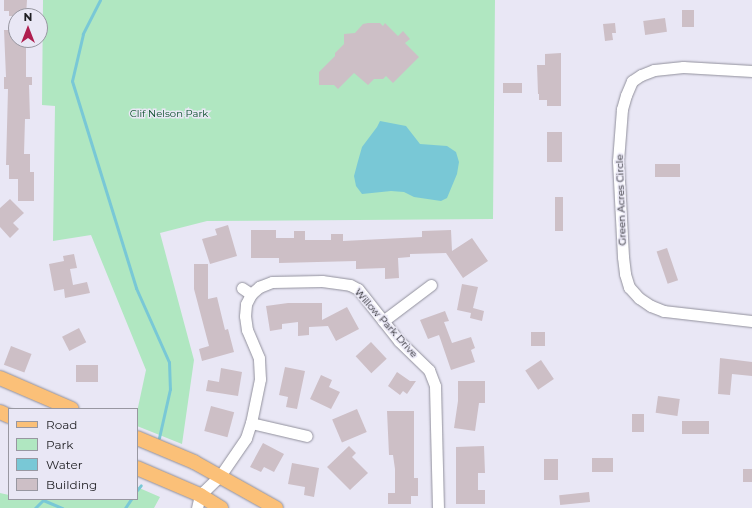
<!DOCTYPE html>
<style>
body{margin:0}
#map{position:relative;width:752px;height:508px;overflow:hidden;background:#e9e7f5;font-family:Montserrat,sans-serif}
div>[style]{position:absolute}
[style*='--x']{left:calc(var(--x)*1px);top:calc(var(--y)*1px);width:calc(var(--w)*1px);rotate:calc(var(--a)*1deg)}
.green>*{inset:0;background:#b0e7c1}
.water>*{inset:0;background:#79c8d6}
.stream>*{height:3px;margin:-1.5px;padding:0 1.5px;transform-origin:1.5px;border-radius:1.5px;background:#79c8d6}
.building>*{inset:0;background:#cdbfc6;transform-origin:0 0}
.roads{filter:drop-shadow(0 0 1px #91909c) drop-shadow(0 0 1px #91909c)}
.minor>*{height:11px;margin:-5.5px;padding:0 5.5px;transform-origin:5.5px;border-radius:5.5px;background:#fff}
.major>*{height:14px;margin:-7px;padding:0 7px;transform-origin:7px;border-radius:7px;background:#fbc078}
span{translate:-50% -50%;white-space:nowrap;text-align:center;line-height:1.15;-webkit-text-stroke:3px #e9e7f5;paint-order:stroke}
.park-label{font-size:10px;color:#074c28}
.street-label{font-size:10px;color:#1e1e22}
.legend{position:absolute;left:8px;top:408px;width:130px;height:92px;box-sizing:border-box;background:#e9e7f5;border:1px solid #9897a1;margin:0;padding:5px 7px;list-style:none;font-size:12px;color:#1e1e22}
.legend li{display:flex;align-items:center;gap:8px;height:20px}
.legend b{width:20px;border:1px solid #9897a1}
.north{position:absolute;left:8px;top:8px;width:40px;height:40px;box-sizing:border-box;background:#e9e7f5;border:1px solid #9897a1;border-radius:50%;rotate:0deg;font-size:11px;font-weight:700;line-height:16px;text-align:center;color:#1e1e22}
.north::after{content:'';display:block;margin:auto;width:14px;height:18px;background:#af1e4f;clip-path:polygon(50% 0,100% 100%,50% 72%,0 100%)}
</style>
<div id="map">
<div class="green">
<i style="clip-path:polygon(43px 0,495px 0,493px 219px,207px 221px,160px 233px,194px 360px,182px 444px,137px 426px,137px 412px,146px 370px,91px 235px,53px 241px,55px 106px,42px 105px)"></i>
<i style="clip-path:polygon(137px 487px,160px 497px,154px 508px,0 508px,0 493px,9px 495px,9px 499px,137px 499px)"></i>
</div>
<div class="water">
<i style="clip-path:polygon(380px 121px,406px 126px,420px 144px,447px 146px,456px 152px,459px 162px,457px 174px,447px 198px,441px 201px,414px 197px,404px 192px,391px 191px,362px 194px,356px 186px,354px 176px,358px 161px,362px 147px,377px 127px)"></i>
</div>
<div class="stream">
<i style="--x:100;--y:0;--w:38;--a:117"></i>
<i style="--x:83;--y:34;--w:48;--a:103.2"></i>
<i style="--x:72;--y:81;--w:217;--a:72.8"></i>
<i style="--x:136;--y:288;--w:81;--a:66"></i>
<i style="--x:169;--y:362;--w:27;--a:88"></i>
<i style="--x:170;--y:389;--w:50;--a:102.7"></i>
<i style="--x:137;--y:490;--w:6;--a:-51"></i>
<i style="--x:35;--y:508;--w:11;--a:-45"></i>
<i style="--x:43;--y:500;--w:21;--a:23"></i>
<i style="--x:125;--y:508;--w:11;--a:-56"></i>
</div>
<div class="building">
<i style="clip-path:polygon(4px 0,27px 0,26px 16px,9px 16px,9px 11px,4px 11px)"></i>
<i style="left:682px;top:10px;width:12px;height:17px"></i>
<i style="left:665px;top:18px;width:14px;height:22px;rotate:82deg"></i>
<i style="clip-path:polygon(368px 23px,380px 23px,383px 26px,385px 23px,398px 36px,403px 31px,410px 39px,405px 43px,419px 57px,393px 83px,386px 76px,383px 79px,374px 79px,368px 85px,354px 73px,338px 89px,334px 85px,319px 85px,319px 72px,335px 56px,335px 53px,344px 44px,344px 34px,355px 33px,363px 24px)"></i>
<i style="clip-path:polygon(615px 23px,616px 33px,612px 33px,613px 40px,605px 41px,603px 24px)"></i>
<i style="clip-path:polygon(4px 30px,16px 30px,16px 40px,26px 40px,26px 77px,32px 77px,32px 85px,29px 85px,30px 119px,25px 119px,24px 154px,30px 154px,30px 172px,34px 172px,34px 201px,18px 201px,18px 179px,9px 179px,9px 165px,6px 165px,8px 89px,4px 89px,4px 77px,6px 77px)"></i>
<i style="clip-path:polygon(561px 53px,561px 106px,547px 106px,547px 100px,539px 100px,539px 94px,538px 94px,537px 65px,545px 65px,545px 54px)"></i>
<i style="left:503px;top:83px;width:19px;height:10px"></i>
<i style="left:547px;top:132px;width:15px;height:30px"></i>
<i style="left:655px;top:164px;width:25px;height:13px"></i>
<i style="left:555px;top:197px;width:8px;height:34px"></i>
<i style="clip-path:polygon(10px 199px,24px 213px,13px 223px,19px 229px,10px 238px,0 227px,0 208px)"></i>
<i style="clip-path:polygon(228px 225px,237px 256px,210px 264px,202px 239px,217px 235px,215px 229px)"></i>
<i style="clip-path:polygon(251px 230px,276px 230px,276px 238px,294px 238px,294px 231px,305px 231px,305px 240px,331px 240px,331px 234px,343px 234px,343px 241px,422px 237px,422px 231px,451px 230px,452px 251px,472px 238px,488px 261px,463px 278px,446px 253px,410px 254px,410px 257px,398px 258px,399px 278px,385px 279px,385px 268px,356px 269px,356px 261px,279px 263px,279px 258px,251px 258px)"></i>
<i style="left:667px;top:248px;width:34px;height:11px;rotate:71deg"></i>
<i style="clip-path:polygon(74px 254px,77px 268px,70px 269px,73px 285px,87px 282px,90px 293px,65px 298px,64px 289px,54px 291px,49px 264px,64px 261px,63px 256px)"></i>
<i style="clip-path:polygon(194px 264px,208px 264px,208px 299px,217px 297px,225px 330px,228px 329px,234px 352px,202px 361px,199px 349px,209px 346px,194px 289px)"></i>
<i style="clip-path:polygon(462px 284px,478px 287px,473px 308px,484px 311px,482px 321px,470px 318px,471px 313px,457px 310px)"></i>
<i style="clip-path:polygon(288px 303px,322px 303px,322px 320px,347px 307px,359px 329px,336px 341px,328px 326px,309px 327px,309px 335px,298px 336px,298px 322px,282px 324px,282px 329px,270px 331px,266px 306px)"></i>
<i style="clip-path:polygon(445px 311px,449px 321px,444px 322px,452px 343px,471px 337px,475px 348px,471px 350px,475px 362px,451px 370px,439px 335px,428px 339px,420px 320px)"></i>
<i style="left:79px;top:328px;width:16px;height:19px;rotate:63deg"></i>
<i style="left:531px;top:332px;width:14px;height:14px"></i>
<i style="left:371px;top:342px;width:23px;height:21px;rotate:47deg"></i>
<i style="left:11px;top:346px;width:22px;height:20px;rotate:21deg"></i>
<i style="clip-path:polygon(720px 358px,752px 362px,752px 376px,732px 374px,730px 395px,718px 394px)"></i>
<i style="left:541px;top:360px;width:23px;height:19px;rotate:56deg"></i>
<i style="left:76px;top:365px;width:22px;height:17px"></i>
<i style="clip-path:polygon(285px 367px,305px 371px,297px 409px,286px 407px,288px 397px,279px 395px)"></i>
<i style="clip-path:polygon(221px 368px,242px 372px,238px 396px,206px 391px,208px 380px,219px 382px)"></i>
<i style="clip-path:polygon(397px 372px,410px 381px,416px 381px,407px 394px,403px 391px,400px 395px,388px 386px)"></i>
<i style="clip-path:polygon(321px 375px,332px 380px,329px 387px,340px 392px,331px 409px,310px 399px)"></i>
<i style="clip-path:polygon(458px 381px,485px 381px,485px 403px,479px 403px,475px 431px,454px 428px,458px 401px)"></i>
<i style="left:658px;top:396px;width:22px;height:17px;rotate:8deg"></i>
<i style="left:211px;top:406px;width:24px;height:26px;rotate:15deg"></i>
<i style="left:357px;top:409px;width:25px;height:27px;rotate:67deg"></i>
<i style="clip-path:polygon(387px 411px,414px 411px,414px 478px,418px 478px,418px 496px,411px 496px,411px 504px,388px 504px,388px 493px,395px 493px,395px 469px,393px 455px,389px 455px)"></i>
<i style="left:632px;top:414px;width:12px;height:18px"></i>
<i style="left:682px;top:421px;width:27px;height:13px"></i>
<i style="clip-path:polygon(263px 443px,284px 454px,274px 472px,264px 467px,261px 472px,250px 467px)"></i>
<i style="clip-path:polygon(349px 446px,356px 453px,352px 457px,368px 473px,350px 490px,327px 467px)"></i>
<i style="clip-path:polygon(484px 446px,485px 473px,478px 473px,478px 490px,485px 490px,485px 504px,456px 504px,456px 447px)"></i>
<i style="left:592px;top:458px;width:21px;height:14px"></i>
<i style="left:544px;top:459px;width:14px;height:21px"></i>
<i style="clip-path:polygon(292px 463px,319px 468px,314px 497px,304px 495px,305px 487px,288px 484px)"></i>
<i style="left:743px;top:469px;width:9px;height:13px"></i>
<i style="left:589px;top:492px;width:10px;height:30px;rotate:84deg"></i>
</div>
<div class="roads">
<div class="minor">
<i style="--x:752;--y:71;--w:69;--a:-176.7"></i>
<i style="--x:683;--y:67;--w:29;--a:174"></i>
<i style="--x:654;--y:70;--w:14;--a:159"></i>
<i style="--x:641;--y:75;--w:11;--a:146"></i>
<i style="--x:632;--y:81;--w:15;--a:113"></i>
<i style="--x:626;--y:95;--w:15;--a:106"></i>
<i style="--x:622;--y:109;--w:52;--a:94.4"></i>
<i style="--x:618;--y:161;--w:96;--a:87"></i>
<i style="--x:623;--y:257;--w:17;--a:83"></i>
<i style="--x:625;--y:274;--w:14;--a:73"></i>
<i style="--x:629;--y:287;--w:15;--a:48"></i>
<i style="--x:639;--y:298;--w:14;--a:34"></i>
<i style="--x:651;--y:306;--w:14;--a:21"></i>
<i style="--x:664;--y:311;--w:89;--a:6.5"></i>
<i style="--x:242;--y:288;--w:11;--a:34"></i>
<i style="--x:383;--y:321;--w:60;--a:-36.9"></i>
<i style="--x:251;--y:423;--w:57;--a:13.1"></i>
<i style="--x:197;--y:508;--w:13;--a:-77"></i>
<i style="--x:200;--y:495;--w:28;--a:-44"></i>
<i style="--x:220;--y:476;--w:46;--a:-55.6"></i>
<i style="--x:246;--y:438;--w:16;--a:-72"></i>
<i style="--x:251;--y:423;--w:45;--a:-78.4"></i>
<i style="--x:260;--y:379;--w:21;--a:-93"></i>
<i style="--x:259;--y:358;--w:30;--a:-113"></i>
<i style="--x:247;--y:330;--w:14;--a:-98"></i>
<i style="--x:245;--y:316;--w:12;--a:-85"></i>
<i style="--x:246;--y:304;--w:11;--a:-63"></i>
<i style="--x:251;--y:294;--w:11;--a:-41"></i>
<i style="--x:259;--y:287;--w:14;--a:-21"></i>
<i style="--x:272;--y:282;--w:50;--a:-1.1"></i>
<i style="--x:322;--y:281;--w:28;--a:8"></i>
<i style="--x:350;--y:285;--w:9;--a:27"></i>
<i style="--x:358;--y:289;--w:66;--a:51.7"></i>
<i style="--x:399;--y:341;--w:42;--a:44"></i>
<i style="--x:429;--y:370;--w:17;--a:69"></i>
<i style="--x:435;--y:386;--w:122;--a:88.6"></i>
</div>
<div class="major">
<i style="--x:0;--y:378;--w:78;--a:23.3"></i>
<i style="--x:0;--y:412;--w:10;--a:24"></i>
<i style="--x:137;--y:438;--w:62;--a:22.8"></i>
<i style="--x:194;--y:462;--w:94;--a:29.3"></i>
<i style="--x:137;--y:468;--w:69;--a:23.2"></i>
<i style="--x:200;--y:495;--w:25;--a:32"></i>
</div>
</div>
<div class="park-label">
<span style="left:169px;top:114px">Clif Nelson Park</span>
</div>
<div class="street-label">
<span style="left:621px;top:200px;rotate:-92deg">Green Acres Circle</span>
<span style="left:386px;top:323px;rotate:48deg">Willow Park Drive</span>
</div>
<ul class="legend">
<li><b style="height:5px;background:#fbc078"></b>Road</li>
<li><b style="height:11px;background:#b0e7c1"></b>Park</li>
<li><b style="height:11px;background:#79c8d6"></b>Water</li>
<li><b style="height:11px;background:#cdbfc6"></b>Building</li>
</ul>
<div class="north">N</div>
</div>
